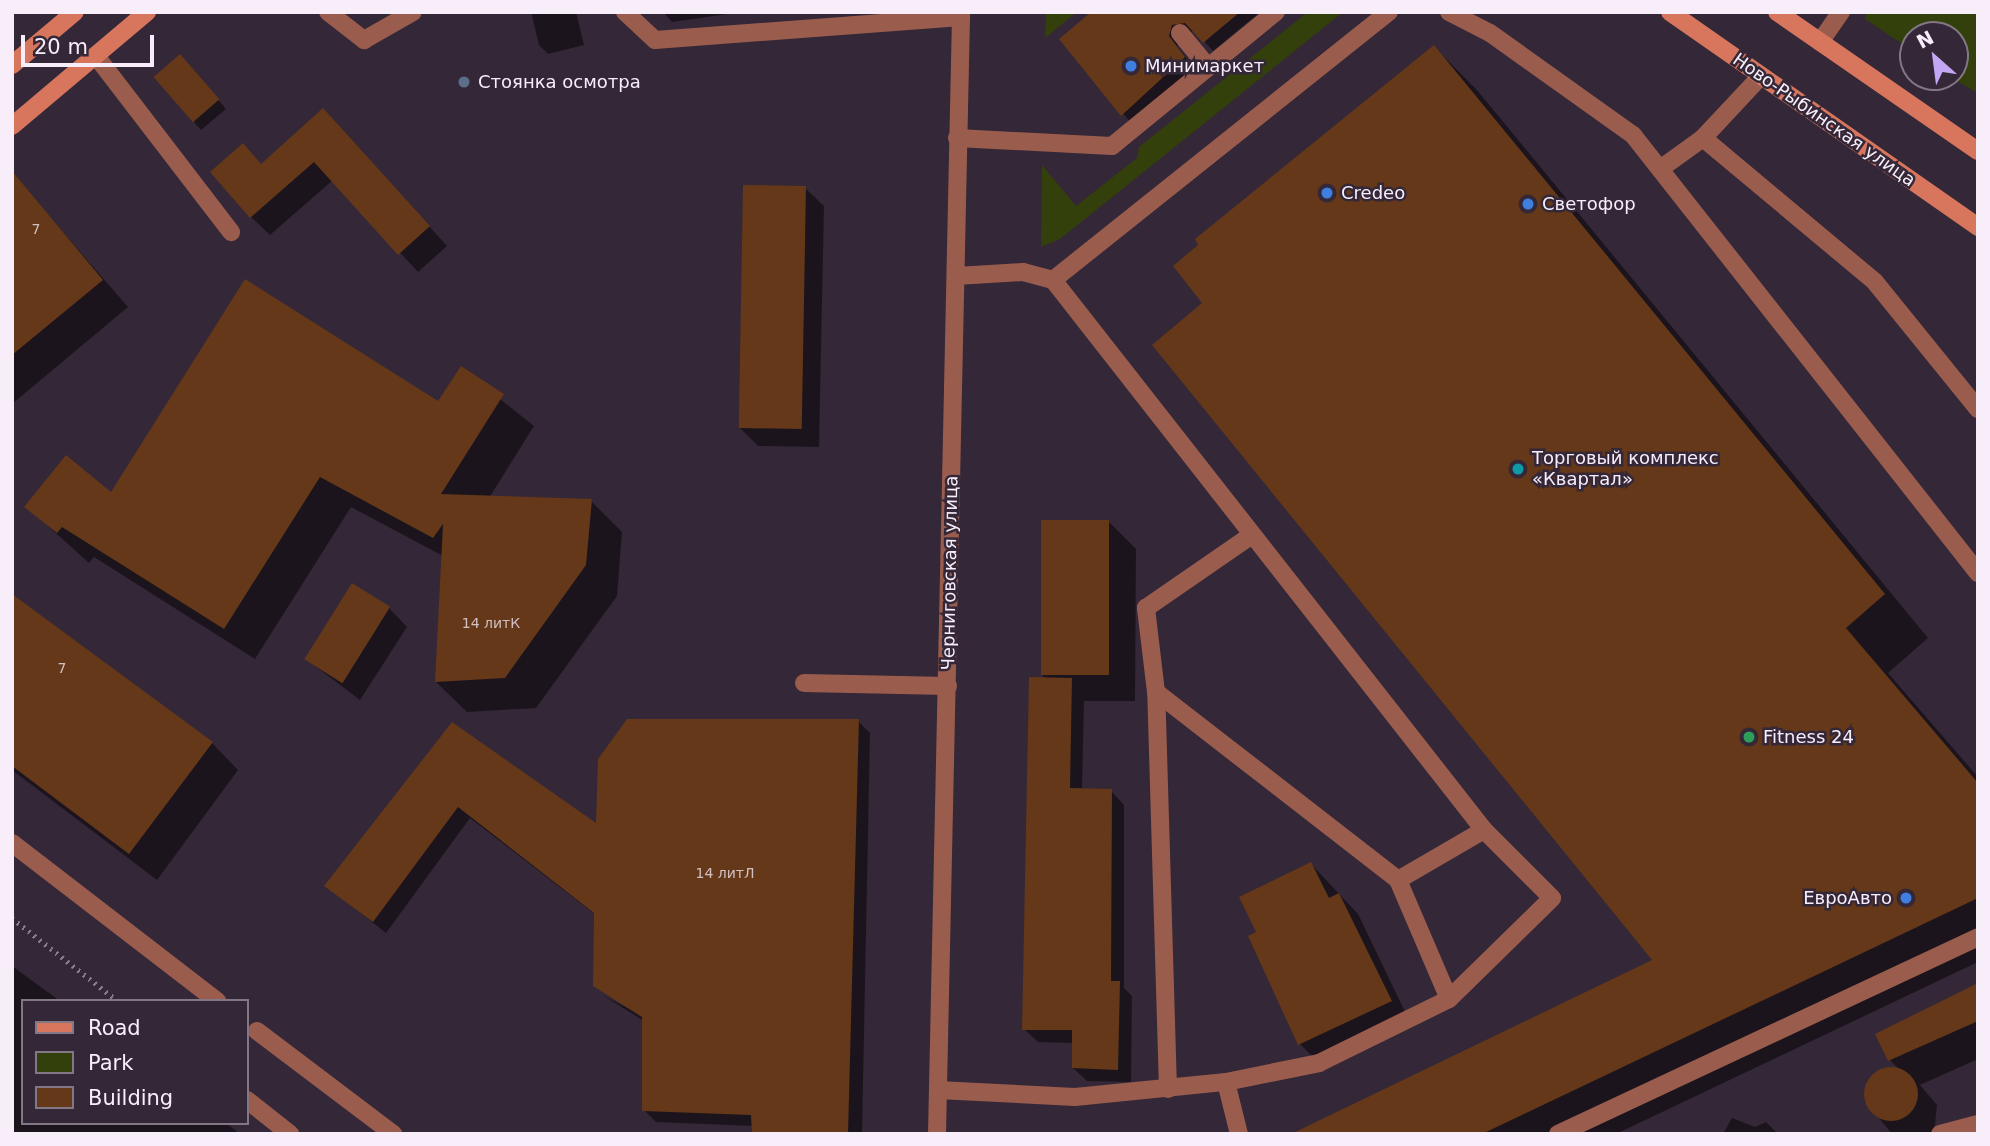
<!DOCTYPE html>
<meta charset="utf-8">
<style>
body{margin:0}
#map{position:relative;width:1990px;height:1146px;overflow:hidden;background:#342737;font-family:"DejaVu Sans",sans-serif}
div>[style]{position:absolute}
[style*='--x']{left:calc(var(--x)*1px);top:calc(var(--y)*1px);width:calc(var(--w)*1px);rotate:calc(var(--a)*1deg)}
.green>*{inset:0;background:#33400b}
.shadow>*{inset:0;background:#0007}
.building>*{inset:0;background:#643818;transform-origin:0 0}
.round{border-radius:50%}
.path>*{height:4.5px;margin-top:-2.25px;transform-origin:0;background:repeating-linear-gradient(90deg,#887c8a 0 2px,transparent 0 7px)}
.lane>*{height:18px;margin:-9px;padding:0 9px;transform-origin:9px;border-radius:9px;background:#9a5d4d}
.street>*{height:18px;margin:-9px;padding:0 9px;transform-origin:9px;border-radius:9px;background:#9a5d4d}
.secondary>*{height:18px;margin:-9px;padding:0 9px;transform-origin:9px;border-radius:9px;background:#d8765d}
.dots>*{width:19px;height:19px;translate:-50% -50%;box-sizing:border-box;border:4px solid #342737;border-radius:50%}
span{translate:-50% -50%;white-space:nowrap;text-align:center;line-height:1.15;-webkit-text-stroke:5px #342737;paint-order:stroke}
.number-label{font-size:14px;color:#d2c0c1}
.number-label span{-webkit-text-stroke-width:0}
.poi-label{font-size:18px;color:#f7eef9}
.left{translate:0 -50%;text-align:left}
.right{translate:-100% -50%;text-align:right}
.street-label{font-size:18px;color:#f7eef9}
.frame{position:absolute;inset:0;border:14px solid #f7eef9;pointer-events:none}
.legend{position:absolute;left:21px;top:999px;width:228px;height:126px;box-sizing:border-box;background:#342737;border:2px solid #827785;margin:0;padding:9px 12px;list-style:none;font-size:21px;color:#f7eef9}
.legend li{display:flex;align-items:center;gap:14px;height:35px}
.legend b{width:35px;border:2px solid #827785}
.north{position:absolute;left:1899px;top:21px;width:70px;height:70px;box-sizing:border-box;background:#342737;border:2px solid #827785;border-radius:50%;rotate:332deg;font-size:19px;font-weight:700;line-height:28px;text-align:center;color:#f7eef9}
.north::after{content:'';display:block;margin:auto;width:24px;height:32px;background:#c3a7f2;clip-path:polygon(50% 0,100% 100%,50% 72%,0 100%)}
.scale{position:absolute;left:21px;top:35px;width:133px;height:32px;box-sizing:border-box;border:4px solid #f7eef9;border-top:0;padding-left:9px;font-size:21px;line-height:24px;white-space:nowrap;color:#f7eef9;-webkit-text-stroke:5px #342737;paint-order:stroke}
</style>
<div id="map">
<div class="green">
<i style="clip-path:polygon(1046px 12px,1077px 12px,1045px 38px)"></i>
<i style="clip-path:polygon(1308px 12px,1343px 12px,1060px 239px,1041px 247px,1042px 165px,1076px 206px,1137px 158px,1139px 147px)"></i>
<i style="clip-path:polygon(1867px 12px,1978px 12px,1978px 93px,1950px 77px,1955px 35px,1913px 35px,1913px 51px,1865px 19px)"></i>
</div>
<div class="shadow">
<i style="clip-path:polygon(531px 12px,576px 12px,584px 45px,548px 54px,539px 45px)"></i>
<i style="clip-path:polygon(663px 12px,742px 12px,672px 22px)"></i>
<i style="clip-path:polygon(1094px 12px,1260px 12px,1213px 51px,1195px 31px,1181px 33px,1177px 46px,1193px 67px,1132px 124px,1061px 39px)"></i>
<i style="clip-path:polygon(1434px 47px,1477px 90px,1928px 638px,1888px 673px,1978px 777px,1978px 962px,1616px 1134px,1347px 1134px,1654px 961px,1204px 303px)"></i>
<i style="clip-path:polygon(189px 65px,226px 109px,201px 130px,155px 77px)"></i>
<i style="clip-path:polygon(341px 129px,447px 246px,418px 272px,333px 180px,270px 235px,251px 217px,262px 165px)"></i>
<i style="clip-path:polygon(15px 177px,128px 307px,12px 404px,12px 180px)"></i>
<i style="clip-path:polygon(805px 188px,824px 206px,819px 447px,758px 446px,740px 428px)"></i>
<i style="clip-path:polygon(461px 368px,534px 426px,489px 498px,591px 501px,622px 532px,617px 596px,536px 708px,467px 712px,436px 682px,443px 556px,351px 507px,255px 659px,94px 557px,89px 563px,27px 507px,112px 494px,438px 403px)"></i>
<i style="clip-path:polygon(1109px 522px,1136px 549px,1135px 701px,1084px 701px,1082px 790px,1111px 791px,1124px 805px,1124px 988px,1132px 996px,1131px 1082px,1087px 1081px,1073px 1068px,1074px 1043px,1038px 1042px,1024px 1029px,1046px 679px,1041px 674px)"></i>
<i style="clip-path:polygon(12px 597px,212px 743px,238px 770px,157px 880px,12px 770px)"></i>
<i style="clip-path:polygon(389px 608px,407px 627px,360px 700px,306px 659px)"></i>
<i style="clip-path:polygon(858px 721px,870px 733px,862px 1134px,753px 1134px,753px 1126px,656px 1122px,644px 1110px,644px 1021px,604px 996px,651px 1020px,594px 986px,596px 915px,470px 818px,386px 933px,327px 886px,453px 724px,598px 826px)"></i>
<i style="clip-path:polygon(1311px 864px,1358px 914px,1409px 1020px,1318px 1062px,1300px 1044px,1259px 933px)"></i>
<i style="clip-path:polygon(12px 966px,60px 1001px,23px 1001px,23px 1123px,226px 1123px,240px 1134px,12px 1134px)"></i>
<i style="clip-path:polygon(1978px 985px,1978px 1059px,1920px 1085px,1937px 1105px,1934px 1134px,1892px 1134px,1866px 1102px,1867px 1081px,1884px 1068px,1899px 1069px,1890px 1060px)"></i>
<i style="clip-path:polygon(1732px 1118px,1755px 1127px,1766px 1122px,1778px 1134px,1723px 1134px)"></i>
</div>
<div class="building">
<i style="clip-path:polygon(1091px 12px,1240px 12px,1203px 43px,1185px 23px,1172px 25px,1169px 36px,1185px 57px,1121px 116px,1059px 39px)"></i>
<i style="clip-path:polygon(1434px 45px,1885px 594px,1846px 628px,1978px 783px,1978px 898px,1482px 1134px,1291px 1134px,1652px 960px,1152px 345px,1202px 303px,1173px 266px,1198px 245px,1195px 239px)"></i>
<i style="left:180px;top:54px;width:60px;height:35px;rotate:49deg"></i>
<i style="clip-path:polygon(323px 108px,430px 226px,398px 255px,314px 162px,250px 218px,210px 172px,243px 143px,261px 164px)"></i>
<i style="clip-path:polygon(12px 171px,103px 280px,12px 355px)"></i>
<i style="left:743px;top:185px;width:63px;height:243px;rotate:1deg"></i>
<i style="clip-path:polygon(245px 279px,438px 401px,461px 366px,504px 394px,441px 494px,592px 499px,586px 565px,505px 678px,435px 682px,443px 524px,433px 538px,320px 477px,224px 629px,62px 527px,57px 533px,24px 507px,66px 455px,111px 492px)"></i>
<i style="left:1041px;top:520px;width:68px;height:155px"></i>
<i style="left:352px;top:583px;width:45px;height:90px;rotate:32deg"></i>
<i style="clip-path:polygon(12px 594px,213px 742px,129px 854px,12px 766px)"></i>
<i style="clip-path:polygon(1029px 677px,1072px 678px,1070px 788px,1112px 789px,1111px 981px,1120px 981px,1118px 1070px,1072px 1068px,1072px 1030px,1022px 1030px)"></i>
<i style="clip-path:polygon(627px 719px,859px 719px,848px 1134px,752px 1134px,751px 1115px,642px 1111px,642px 1017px,593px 986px,594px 913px,458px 807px,373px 922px,324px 886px,452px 722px,596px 823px,598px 759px)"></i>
<i style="clip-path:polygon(1311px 862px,1329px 898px,1339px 893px,1392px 1001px,1298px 1045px,1248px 936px,1256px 932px,1239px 897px)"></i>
<i style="clip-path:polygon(1978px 983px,1978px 1021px,1888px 1061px,1875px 1034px)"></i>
<i class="round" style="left:1864px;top:1067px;width:54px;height:54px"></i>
</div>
<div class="path">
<i style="--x:12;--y:918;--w:135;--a:38.1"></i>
</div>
<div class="lane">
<i style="--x:328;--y:12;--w:46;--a:37.9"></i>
<i style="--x:364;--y:40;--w:56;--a:-29.7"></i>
<i style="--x:625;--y:12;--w:41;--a:43"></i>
<i style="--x:655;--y:40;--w:307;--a:-4.3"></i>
<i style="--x:1449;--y:12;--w:46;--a:27.1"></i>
<i style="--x:1490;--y:33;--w:176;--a:35.5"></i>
<i style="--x:1633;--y:135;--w:558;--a:51.77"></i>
<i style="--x:1180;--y:33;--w:44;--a:50.5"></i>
<i style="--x:1820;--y:42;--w:37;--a:-55"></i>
<i style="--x:96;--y:56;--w:222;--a:52.5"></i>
<i style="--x:957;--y:138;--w:155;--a:3"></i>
<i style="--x:1112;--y:146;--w:212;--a:-39.3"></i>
<i style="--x:1703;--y:138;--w:224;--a:39.9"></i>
<i style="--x:1875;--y:282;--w:164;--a:51"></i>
<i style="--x:1660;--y:169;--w:53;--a:-35.8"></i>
<i style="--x:1703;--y:138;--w:85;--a:-46.9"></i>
<i style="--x:1053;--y:280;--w:430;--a:-38.6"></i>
<i style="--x:804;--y:683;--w:144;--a:1.2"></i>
<i style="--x:1156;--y:692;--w:306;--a:37.8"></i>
<i style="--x:1398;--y:880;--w:129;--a:66.8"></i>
<i style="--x:12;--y:843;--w:259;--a:37.6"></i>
<i style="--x:1398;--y:880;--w:99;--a:-30.2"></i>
<i style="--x:1226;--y:1082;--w:54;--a:76"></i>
<i style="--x:1168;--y:1089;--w:397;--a:-91.7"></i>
<i style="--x:1156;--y:692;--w:85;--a:-96.8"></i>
<i style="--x:1146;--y:608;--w:129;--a:-34.6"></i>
<i style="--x:938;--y:1090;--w:137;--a:2.9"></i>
<i style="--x:1075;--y:1097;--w:152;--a:-5.7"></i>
<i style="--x:1226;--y:1082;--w:95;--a:-11.5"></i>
<i style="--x:1319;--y:1063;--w:145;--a:-26.2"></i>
<i style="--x:1449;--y:999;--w:144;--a:-44.4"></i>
<i style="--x:1552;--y:898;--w:96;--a:-135"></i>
<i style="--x:1484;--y:830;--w:699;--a:-128.08"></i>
<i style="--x:1053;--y:280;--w:31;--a:-165"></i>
<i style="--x:1023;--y:272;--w:67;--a:176.6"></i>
<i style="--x:247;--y:1100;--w:55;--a:38.3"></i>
<i style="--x:1558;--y:1134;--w:464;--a:-25.1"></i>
<i style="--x:1940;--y:1134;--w:39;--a:-15"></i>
</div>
<div class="street">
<i style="--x:257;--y:1031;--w:171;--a:37.1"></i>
<i style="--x:937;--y:1134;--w:1122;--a:-88.77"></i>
</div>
<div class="secondary">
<i style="--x:1670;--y:12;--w:376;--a:34.9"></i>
<i style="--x:1777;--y:12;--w:244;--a:34.7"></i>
<i style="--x:12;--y:65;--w:82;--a:-40.1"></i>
<i style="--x:12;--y:126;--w:177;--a:-40.2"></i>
</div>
<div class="dots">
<i style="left:1131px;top:66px;background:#3f7fe0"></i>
<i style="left:464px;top:82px;background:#5c6f8a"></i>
<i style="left:1327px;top:193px;background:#3f7fe0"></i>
<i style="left:1528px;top:204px;background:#3f7fe0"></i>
<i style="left:1518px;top:469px;background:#0f9aa8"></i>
<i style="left:1749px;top:737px;background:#2e9e5b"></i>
<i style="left:1906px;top:898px;background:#3f7fe0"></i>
</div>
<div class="number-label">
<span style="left:36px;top:229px">7</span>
<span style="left:491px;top:623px">14 литК</span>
<span style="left:62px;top:668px">7</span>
<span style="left:725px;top:873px">14 литЛ</span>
</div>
<div class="poi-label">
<span class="left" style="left:1145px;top:66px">Минимаркет</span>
<span class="left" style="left:478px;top:82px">Стоянка осмотра</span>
<span class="left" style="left:1341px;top:193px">Credeo</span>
<span class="left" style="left:1542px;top:204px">Светофор</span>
<span class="left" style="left:1532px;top:469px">Торговый комплекс<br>«Квартал»</span>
<span class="left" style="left:1763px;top:737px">Fitness 24</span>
<span class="right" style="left:1892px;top:898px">ЕвроАвто</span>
</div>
<div class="street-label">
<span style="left:1824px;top:120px;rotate:35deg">Ново-Рыбинская улица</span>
<span style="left:950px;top:573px;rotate:-89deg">Черниговская улица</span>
</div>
<div class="frame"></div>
<ul class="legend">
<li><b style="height:9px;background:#d8765d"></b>Road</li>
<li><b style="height:19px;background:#33400b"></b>Park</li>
<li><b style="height:19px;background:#643818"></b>Building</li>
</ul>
<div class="north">N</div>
<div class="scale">20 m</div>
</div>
